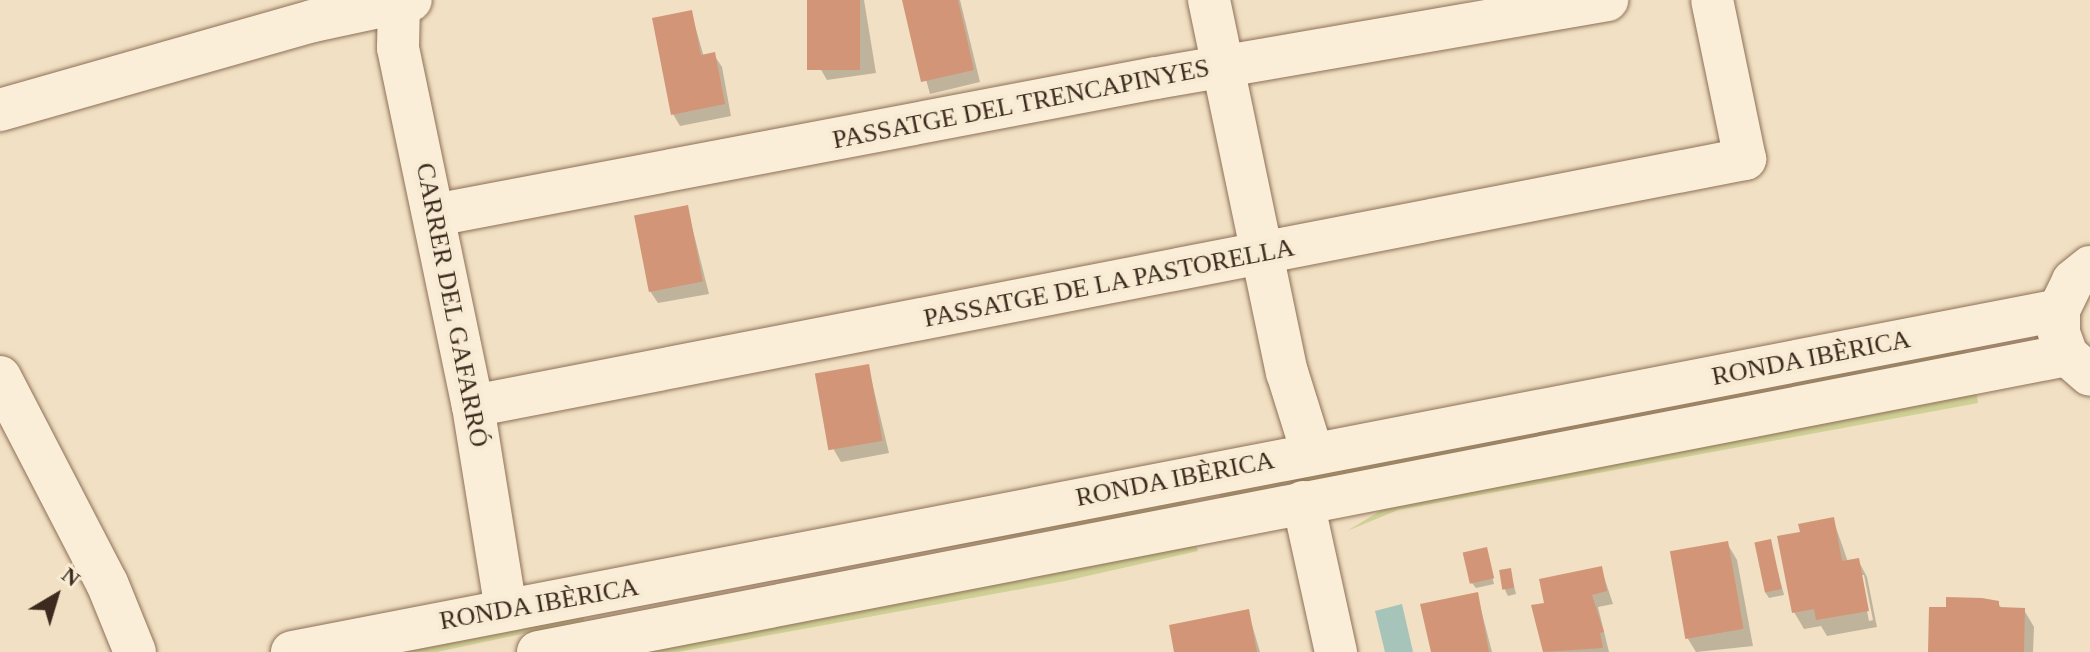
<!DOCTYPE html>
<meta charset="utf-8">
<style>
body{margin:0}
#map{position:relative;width:2090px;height:652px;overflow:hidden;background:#f1e0c3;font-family:Georgia,serif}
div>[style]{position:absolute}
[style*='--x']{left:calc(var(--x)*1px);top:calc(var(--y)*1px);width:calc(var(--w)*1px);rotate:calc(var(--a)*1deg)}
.green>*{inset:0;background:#cfd196;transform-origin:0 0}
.water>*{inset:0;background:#a6c4b9}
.shadow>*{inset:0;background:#0003}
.building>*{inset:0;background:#d29577;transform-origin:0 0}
.roads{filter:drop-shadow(0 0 2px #8e7058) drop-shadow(0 0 2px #8e7058)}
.street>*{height:42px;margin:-21px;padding:0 21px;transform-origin:21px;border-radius:21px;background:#fbeed8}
span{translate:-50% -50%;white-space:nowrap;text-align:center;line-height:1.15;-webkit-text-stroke:8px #f8ebd4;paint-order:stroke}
.street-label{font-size:26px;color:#3c2a1e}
.north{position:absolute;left:16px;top:556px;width:80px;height:80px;-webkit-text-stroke:6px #f8ebd4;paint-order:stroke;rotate:38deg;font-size:22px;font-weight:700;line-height:32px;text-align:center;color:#3c2a1e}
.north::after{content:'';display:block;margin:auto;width:28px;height:36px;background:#3c2a1e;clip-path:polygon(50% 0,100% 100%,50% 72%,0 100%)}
</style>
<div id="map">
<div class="green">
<i style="clip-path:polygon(1965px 344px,1968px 359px,1221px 502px,1219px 492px)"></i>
<i style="clip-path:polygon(1976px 389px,1978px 403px,1398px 510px,1347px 531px,1390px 505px)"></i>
<i style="left:1185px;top:495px;width:11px;height:581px;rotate:80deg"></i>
<i style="clip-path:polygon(1195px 543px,1198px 551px,1065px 581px,678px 652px,621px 652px)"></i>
<i style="clip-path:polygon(582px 613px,584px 621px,437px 652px,383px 652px)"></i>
</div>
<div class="water">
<i style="clip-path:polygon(1402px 604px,1413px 652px,1385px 652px,1375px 611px)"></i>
</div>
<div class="shadow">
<i style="clip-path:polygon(809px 0,864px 0,876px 73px,827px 80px,820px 68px)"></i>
<i style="clip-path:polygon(904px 0,960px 0,980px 82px,930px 94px)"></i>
<i style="clip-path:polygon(691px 12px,704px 57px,714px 55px,722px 67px,731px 116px,680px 126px,673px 114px)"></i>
<i style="clip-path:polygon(687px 207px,709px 294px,658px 303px,650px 291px)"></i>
<i style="clip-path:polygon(868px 366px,889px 453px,841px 462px,834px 450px)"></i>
<i style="clip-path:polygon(evenodd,1833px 519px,1848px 562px,1858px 560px,1867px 577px,1877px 627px,1827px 636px,1821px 626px,1804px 629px,1794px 612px,1802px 533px,1833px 519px,1860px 575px,1864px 575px,1873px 620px,1869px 621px,1860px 575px)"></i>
<i style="clip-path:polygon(1770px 541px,1784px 595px,1769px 598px,1765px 592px)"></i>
<i style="clip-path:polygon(1727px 543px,1737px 560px,1753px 646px,1696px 652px,1688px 639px)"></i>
<i style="clip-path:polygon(1486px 553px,1494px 584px,1476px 588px,1472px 583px)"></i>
<i style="clip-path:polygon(1601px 568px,1613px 604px,1598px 607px,1609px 652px,1545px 652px,1533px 607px,1546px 604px)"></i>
<i style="clip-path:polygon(1510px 570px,1516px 594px,1508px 596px,1505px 590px)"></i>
<i style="clip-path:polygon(1477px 594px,1492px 652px,1433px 652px)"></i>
<i style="clip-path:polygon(1998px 603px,2002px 609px,2024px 610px,2034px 627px,2033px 652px,1930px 652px)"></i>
<i style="clip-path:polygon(1248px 611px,1260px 652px,1176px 652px)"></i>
</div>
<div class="building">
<i style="left:807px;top:0;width:53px;height:70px"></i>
<i style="clip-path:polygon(902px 0,958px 0,974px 70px,921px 82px)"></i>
<i style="clip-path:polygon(692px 10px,701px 55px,715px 52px,725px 104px,671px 115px,652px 18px)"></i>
<i style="left:688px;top:205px;width:78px;height:55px;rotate:79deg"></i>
<i style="left:869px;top:364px;width:78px;height:55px;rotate:80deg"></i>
<i style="clip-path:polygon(1834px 517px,1842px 561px,1859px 558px,1869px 611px,1816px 620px,1814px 609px,1792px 613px,1777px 536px,1800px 532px,1798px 524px)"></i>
<i style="left:1771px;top:539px;width:51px;height:17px;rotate:78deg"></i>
<i style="left:1728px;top:541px;width:89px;height:59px;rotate:80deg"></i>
<i style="left:1487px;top:547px;width:32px;height:25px;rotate:77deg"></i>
<i style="clip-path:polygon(1602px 566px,1607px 591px,1592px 595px,1604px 632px,1600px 633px,1603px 648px,1543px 652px,1531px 605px,1544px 603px,1539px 579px)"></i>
<i style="left:1511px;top:568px;width:20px;height:12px;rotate:81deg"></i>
<i style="clip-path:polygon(1478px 592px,1489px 652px,1431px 652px,1420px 604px)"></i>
<i style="clip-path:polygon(1946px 597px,1982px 598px,1999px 601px,1999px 607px,2025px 608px,2024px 652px,1928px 652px,1929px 607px,1946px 607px)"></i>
<i style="clip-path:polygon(1249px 609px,1257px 652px,1174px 652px,1169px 625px)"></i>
</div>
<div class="roads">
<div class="street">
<i style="--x:1209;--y:0;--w:380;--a:78.2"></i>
<i style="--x:1287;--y:372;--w:84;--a:72.6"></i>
<i style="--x:399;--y:3;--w:45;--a:91.3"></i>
<i style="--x:398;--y:48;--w:366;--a:78.2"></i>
<i style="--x:473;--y:406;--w:206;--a:80.8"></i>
<i style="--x:0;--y:110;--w:325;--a:-15.9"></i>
<i style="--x:313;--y:21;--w:100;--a:-12.1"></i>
<i style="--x:435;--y:215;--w:734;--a:-10.76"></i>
<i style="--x:1156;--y:78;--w:458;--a:-9.8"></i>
<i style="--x:2090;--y:267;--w:22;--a:141"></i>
<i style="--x:2073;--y:281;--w:32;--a:116"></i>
<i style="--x:2059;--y:310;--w:23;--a:90"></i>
<i style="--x:2059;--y:333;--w:23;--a:70"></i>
<i style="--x:2067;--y:355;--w:30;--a:41"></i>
<i style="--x:0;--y:377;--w:232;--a:62.6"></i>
<i style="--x:107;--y:583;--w:74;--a:67.9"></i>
<i style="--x:473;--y:406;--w:1296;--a:-10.99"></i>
<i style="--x:1745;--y:159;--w:162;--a:-101.7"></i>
<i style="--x:1303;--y:502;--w:154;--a:77.6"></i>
<i style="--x:292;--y:652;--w:1800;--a:-10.95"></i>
<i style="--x:538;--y:652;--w:1558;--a:-10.99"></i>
</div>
</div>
<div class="street-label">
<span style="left:1021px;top:104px;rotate:-11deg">PASSATGE DEL TRENCAPINYES</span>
<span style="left:1109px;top:283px;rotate:-11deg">PASSATGE DE LA PASTORELLA</span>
<span style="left:452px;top:305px;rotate:79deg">CARRER DEL GAFARRÓ</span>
<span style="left:1811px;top:358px;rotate:-11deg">RONDA IBÈRICA</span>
<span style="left:1175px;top:479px;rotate:-11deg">RONDA IBÈRICA</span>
<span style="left:539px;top:604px;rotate:-10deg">RONDA IBÈRICA</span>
</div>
<div class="north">N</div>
</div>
